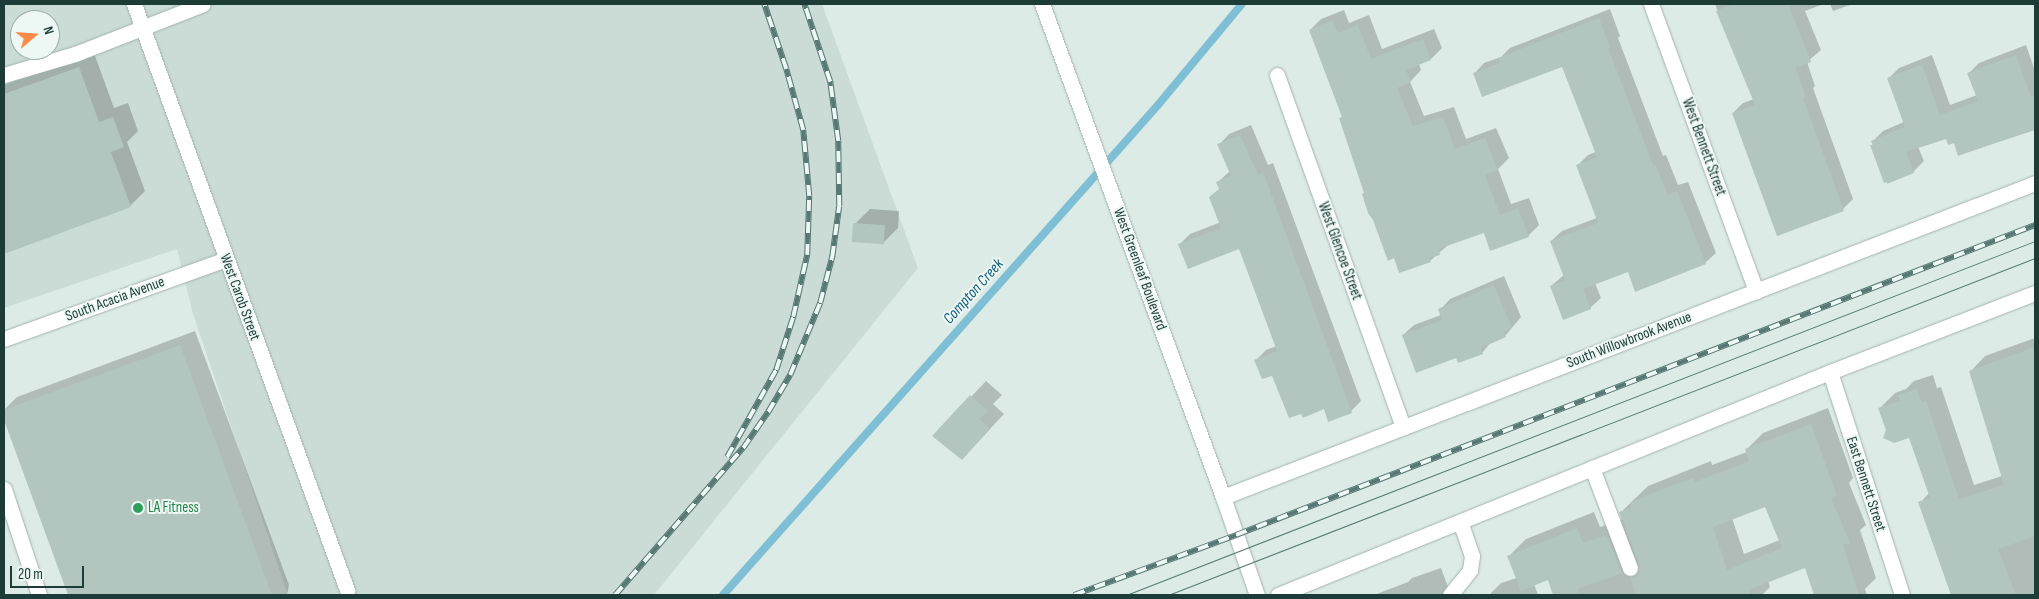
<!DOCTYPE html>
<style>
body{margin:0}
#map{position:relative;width:2039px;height:599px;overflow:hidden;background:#ddebe6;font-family:"Sofia Sans Condensed",sans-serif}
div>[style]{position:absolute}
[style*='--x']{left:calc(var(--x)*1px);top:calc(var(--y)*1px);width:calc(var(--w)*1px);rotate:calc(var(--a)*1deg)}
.built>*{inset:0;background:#cbdbd5}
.shadow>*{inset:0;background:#0003}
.stream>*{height:8px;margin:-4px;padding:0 4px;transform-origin:4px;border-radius:4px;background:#7fbfd6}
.building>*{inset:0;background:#b2c6bf;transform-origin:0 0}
.roads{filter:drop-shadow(0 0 1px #a0b3ae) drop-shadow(0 0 1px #a0b3ae)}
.service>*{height:15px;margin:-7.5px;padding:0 7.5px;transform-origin:7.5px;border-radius:7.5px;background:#fff}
.minor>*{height:15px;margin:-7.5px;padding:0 7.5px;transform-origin:7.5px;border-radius:7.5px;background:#fff}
.tertiary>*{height:15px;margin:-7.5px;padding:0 7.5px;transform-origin:7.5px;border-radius:7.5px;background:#fff}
.tram>*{height:1px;margin:-0.5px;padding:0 0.5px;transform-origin:0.5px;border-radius:0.5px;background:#577873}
.rail>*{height:5.5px;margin-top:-2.75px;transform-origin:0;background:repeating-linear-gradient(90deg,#edf7f3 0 11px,#577873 0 22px);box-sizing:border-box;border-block:1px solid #577873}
.dots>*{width:14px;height:14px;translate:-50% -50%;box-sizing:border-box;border:2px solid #edf7f3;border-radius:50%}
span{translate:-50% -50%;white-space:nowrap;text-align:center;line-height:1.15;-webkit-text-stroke:4px #edf7f3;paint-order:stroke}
.street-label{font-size:15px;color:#1d3b37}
.leisure-label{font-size:15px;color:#27864d}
.left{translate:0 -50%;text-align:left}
.water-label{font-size:16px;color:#135e7c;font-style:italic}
.frame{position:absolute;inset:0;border:5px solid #1d3b37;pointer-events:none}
.north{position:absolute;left:10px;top:10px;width:50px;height:50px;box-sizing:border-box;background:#edf7f3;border:1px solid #9aaca8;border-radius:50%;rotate:72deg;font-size:14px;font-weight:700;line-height:20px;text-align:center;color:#1d3b37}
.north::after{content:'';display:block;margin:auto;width:18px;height:22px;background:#ff8947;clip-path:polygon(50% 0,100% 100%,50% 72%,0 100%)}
.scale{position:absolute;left:10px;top:566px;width:74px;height:22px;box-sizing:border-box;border:2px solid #1d3b37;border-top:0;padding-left:6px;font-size:15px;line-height:18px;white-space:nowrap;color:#1d3b37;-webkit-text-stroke:4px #edf7f3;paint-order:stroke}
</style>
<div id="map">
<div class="built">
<i style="clip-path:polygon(evenodd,4px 4px,822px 4px,918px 268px,654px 595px,288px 595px,193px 314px,177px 249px,4px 308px,4px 4px,20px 20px,50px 20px,50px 50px,20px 50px,20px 20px)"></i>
</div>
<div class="shadow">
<i style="clip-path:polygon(1715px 4px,1824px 4px,1805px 11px,1821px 50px,1807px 62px,1815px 86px,1813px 88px,1853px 199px,1843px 209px,1733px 113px,1743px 103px,1754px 99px)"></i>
<i style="clip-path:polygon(1830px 4px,1853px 4px,1833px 11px)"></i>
<i style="clip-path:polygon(1610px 9px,1620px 36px,1618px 38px,1663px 156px,1666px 155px,1678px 185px,1688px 182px,1716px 253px,1705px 263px,1629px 271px,1595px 283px,1601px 298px,1590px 308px,1551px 286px,1564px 275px,1551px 241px,1562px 231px,1597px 218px,1578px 165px,1588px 155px,1596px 152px,1563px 66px,1474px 74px,1484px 63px,1501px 57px,1510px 48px)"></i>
<i style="clip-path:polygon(1344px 10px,1349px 23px,1369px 15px,1382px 49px,1434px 29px,1442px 48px,1431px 59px,1419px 64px,1421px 70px,1410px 82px,1424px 116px,1454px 107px,1466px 139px,1496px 128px,1509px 158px,1498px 169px,1511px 204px,1529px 198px,1539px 225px,1528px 236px,1484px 231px,1449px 244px,1430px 261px,1395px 257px,1374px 220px,1340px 119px,1343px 116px,1310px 30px,1321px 19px)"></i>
<i style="clip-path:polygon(2026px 45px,2035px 71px,2035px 130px,1959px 155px,1954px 141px,1947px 138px,1918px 147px,1924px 161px,1913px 172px,1872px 146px,1873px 141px,1883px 131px,1904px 122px,1889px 78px,1899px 68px,1932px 55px,1950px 105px,1977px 95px,1969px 73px,1979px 63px)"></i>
<i style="clip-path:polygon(94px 53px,114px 108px,128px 103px,138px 131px,127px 142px,145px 191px,130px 206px,4px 252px,4px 85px)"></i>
<i style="clip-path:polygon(1251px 125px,1268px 165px,1273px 163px,1361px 401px,1351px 411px,1324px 408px,1256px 360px,1266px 350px,1277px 346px,1239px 247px,1180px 244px,1190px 234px,1221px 222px,1220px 188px,1218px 182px,1230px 171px,1219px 145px,1229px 134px)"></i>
<i style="clip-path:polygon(870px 209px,899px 211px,898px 228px,883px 243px,855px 224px)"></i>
<i style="clip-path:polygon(1504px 276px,1521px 317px,1505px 336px,1492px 341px,1482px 353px,1456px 356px,1403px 335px,1414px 325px,1441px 315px,1440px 310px,1450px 299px)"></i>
<i style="clip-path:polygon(195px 331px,289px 585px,287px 595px,69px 595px,4px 416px,4px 410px,17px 397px)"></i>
<i style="clip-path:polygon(2035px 338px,2035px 595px,1953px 595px,1920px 503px,1929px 493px,1910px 436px,1887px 430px,1880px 408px,1895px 393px,1906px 389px,1914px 381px,1933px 375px,1937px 388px,1941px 387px,1974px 485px,2002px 476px,1970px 372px,1985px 356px)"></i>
<i style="clip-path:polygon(986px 381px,1002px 395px,993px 404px,1004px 414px,977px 443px,934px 436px)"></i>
<i style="clip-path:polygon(evenodd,1828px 408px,1853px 478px,1849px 483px,1866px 525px,1860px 530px,1876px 578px,1865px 589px,1867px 595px,1815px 595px,1805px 566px,1768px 581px,1770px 587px,1762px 595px,1554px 595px,1548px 579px,1534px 584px,1538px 595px,1489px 595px,1501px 583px,1517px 578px,1509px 556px,1526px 539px,1594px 512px,1600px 527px,1623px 519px,1620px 513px,1648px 486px,1711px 461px,1712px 465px,1747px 452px,1746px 450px,1763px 433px,1828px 408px,1766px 505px,1780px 540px,1744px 554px,1732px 518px,1766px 505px)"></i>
<i style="clip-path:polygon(1441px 568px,1451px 595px,1374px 595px,1408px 582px,1412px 578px)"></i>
</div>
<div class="stream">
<i style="--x:723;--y:595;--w:655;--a:-48.4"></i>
<i style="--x:1158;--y:105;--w:131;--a:-50.3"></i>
</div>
<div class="building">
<i style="clip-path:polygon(1734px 4px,1788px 4px,1811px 62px,1795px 68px,1806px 97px,1803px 98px,1844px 211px,1777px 236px,1732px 113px,1755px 105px,1716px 11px)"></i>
<i style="clip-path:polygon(1599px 18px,1610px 48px,1608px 48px,1653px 165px,1655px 164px,1668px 195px,1677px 191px,1706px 264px,1635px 292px,1628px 272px,1583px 289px,1591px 309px,1563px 320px,1550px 286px,1565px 280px,1550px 241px,1598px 223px,1576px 165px,1597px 157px,1562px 67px,1482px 97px,1473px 73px,1500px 63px,1498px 58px)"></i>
<i style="clip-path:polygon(1333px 20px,1338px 33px,1358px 25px,1371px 59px,1423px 39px,1431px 60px,1406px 70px,1411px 82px,1397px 88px,1413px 126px,1443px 117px,1455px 149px,1485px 138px,1498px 170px,1485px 175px,1500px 215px,1518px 208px,1529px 237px,1490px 251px,1484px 233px,1438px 249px,1440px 255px,1429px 258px,1431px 262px,1399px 273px,1394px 258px,1388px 261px,1373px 220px,1368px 213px,1362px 194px,1364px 193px,1339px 118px,1342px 117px,1309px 30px)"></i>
<i style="clip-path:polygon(2016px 55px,2031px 97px,2035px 96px,2035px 129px,1958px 156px,1954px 143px,1948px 145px,1946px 139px,1906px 152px,1914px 173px,1887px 184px,1887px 182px,1884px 183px,1870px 145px,1873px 145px,1871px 141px,1905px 127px,1887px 78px,1922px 65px,1940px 115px,1978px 101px,1967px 73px)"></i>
<i style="clip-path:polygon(79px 67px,99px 122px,113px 117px,124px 147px,111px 152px,131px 207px,4px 254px,4px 94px)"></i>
<i style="clip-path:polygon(1240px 135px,1258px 175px,1263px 172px,1352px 413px,1328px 422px,1324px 409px,1303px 418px,1301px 414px,1289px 418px,1272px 376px,1262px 379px,1254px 360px,1277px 351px,1239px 249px,1188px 269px,1178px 244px,1221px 228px,1209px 197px,1219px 189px,1216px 182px,1231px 176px,1217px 144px)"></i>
<i style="left:853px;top:223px;width:32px;height:19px;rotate:4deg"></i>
<i style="clip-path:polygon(1494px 285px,1512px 328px,1503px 332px,1506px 337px,1481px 348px,1483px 354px,1458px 363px,1456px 358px,1416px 373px,1402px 335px,1442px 320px,1438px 309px)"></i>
<i style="clip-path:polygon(180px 345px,272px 595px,68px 595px,4px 420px,4px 410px)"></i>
<i style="clip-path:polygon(2035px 347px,2035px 536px,1998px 549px,2016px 595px,1951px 595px,1918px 502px,1930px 498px,1909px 438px,1894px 443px,1883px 438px,1886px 430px,1878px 408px,1900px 401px,1898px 395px,1917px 389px,1922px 403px,1926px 401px,1959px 499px,2004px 485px,1969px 371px)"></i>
<i style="clip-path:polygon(970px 395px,988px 411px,979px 419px,990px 429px,962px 460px,932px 436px)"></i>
<i style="clip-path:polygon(evenodd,1811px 424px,1837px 496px,1831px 498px,1850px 543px,1843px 545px,1859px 595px,1814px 595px,1805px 568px,1749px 590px,1750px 595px,1636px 595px,1630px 577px,1638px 574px,1639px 565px,1619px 512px,1632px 508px,1630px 503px,1663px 489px,1694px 478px,1695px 482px,1749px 461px,1745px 449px,1811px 424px,1765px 507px,1782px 548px,1727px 570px,1713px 527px,1765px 507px)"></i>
<i style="clip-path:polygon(1577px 528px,1583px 543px,1607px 535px,1622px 573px,1578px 589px,1580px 595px,1553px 595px,1548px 580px,1521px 591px,1507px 556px)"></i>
</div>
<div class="roads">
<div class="service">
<i style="--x:4;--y:75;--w:74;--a:-16.5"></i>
<i style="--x:75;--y:54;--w:137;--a:-21.3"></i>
<i style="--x:1592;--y:468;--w:107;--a:69.2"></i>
<i style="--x:4;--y:489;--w:112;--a:71.7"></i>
<i style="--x:1450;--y:595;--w:32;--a:-51"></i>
<i style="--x:1470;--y:570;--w:14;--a:-82"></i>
<i style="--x:1472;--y:556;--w:36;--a:-109"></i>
</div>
<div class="minor">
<i style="--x:134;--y:4;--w:624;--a:70.02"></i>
<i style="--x:1651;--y:4;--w:306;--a:69.9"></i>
<i style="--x:1277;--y:75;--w:374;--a:70.3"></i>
<i style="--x:4;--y:339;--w:236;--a:-19.8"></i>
<i style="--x:1830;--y:372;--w:234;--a:72.1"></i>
</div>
<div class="tertiary">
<i style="--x:1042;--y:4;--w:525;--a:69.84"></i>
<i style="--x:1223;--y:497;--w:104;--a:70.9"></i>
<i style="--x:1223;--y:497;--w:871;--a:-21.14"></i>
<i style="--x:1278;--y:595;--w:595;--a:-22"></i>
<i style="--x:1830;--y:372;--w:220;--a:-21.1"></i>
</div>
</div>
<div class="tram">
<i style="--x:1126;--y:595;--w:975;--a:-21.28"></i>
<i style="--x:1168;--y:595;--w:930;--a:-21.24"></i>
</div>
<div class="rail">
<i style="--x:727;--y:457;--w:100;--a:-60.6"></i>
<i style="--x:776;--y:370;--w:56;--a:-72.2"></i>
<i style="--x:793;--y:317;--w:64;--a:-77.3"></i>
<i style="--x:807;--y:255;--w:59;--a:-88.1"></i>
<i style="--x:809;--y:196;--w:66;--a:-95.2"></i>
<i style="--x:803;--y:130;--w:63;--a:-105.6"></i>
<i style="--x:786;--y:69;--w:69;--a:-108.7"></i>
<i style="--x:615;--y:595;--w:195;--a:-49"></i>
<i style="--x:743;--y:448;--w:44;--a:-55.2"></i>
<i style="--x:768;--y:412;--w:43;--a:-59.3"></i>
<i style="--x:790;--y:375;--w:78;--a:-67.4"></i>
<i style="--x:820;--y:303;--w:48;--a:-75.4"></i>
<i style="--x:832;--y:257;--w:51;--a:-82.2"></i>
<i style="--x:839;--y:206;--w:65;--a:-90.9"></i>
<i style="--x:838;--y:141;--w:60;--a:-97.7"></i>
<i style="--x:830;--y:82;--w:82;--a:-108.4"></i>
<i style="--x:1074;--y:595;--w:173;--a:-20.3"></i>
<i style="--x:1236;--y:535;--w:857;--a:-21.21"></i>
</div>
<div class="dots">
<i style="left:138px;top:508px;background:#2e9e5b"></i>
</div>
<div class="street-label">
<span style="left:1704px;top:147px;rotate:70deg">West Bennett Street</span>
<span style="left:1340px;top:251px;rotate:70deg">West Glencoe Street</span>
<span style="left:1140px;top:269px;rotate:70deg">West Greenleaf Boulevard</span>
<span style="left:240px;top:297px;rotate:70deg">West Carob Street</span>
<span style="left:115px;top:299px;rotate:-20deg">South Acacia Avenue</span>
<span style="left:1629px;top:340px;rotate:-21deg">South Willowbrook Avenue</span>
<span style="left:1866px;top:484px;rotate:72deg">East Bennett Street</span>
</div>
<div class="leisure-label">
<span class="left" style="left:148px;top:508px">LA Fitness</span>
</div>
<div class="water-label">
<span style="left:974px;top:292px;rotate:-48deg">Compton Creek</span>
</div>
<div class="frame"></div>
<div class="north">N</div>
<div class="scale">20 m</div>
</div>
